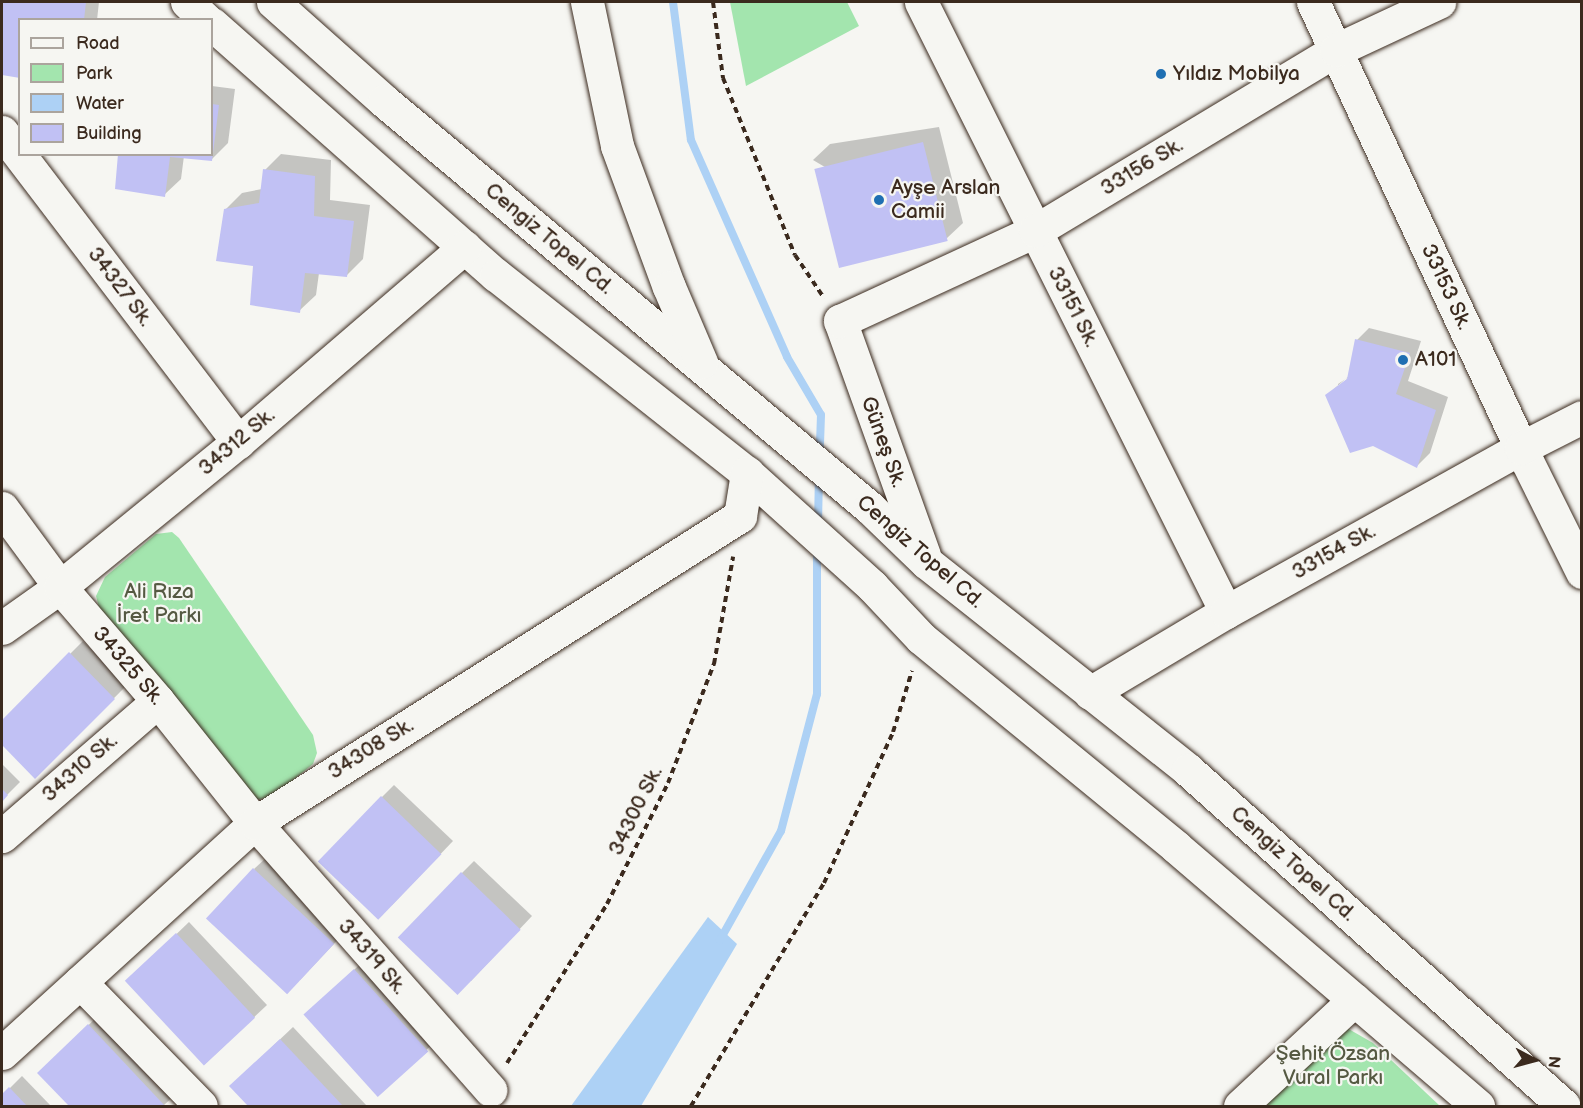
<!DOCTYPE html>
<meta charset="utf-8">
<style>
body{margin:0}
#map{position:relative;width:1583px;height:1108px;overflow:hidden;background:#f6f6f2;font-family:"Balsamiq Sans",sans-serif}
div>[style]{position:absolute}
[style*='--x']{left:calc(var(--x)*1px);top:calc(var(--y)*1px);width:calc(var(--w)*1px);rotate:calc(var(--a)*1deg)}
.green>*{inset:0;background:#a3e5ae}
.water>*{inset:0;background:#add1f5}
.shadow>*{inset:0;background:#0003}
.stream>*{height:8px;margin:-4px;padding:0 4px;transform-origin:4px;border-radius:4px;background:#add1f5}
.building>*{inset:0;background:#c1c1f4;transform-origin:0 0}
.path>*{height:4px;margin-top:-2px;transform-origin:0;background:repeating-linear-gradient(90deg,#3b2a1e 0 6px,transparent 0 10.5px)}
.roads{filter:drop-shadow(0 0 2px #3b2a1e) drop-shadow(0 0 2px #3b2a1e)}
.minor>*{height:33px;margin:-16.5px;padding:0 16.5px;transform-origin:16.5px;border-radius:16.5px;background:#f6f6f2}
.dots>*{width:16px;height:16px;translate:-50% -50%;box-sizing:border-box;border:3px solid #f6f6f2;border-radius:50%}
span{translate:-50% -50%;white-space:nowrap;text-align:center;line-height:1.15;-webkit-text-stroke:4.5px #f6f6f2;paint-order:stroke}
.poi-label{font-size:21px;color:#3b2a1e}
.left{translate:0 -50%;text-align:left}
.street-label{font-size:21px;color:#3b2a1e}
.park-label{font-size:21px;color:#555942}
.frame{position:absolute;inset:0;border:3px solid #3b2a1e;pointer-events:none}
.legend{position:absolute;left:18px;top:18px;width:195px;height:138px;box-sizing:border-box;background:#f6f6f2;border:2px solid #aba49d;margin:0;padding:8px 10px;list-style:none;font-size:18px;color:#3b2a1e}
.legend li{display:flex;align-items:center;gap:12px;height:30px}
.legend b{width:30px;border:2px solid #aba49d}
.north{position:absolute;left:1505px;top:1030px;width:60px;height:60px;-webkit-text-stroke:4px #f6f6f2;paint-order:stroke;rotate:96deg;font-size:16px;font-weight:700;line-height:24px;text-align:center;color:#3b2a1e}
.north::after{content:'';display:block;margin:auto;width:21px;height:27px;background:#3b2a1e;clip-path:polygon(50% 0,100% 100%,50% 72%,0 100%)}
</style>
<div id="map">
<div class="green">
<i style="clip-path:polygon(730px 2px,847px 2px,859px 26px,746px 86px)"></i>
<i style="clip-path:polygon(172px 532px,179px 538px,313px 735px,317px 753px,313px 764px,272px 797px,254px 800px,101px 615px,96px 596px,105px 577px,156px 534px)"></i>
<i style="clip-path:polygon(1340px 1024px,1373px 1043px,1440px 1106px,1232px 1106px)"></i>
</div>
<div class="water">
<i style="clip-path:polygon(708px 917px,737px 944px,641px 1106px,571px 1106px)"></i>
</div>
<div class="shadow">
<i style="clip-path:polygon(2px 2px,99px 2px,97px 20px,20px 20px,20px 76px,2px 74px)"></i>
<i style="clip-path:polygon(212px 86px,235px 89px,228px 143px,212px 159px,184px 156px,181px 179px,164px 195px,119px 154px,212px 154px)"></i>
<i style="clip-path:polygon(939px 127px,963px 223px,946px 239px,813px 160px,830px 144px)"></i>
<i style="clip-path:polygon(281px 154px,331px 160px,330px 200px,370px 205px,363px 259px,346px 276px,319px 273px,316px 295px,299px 311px,255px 265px,225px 210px,242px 193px,262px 189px,265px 170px)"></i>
<i style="clip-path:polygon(evenodd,1369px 328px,1421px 341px,1408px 381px,1448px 397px,1430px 453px,1417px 466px,1327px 395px,1350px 375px,1357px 340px,1369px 328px,1353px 374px,1338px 387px,1338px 384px,1353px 374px)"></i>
<i style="clip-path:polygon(83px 641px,127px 685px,36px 777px,2px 743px,2px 722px)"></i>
<i style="clip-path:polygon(2px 764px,20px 782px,2px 800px)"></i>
<i style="clip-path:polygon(394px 785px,453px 841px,392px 905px,382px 797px)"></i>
<i style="clip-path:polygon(267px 857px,346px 931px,300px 980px,254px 869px)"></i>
<i style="clip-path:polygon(474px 861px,532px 916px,471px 981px,462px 873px)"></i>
<i style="clip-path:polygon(189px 922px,267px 1005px,205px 1064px,140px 969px)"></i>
<i style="clip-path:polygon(367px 958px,440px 1037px,379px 1095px,318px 1003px)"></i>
<i style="clip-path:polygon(101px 1013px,177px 1093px,163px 1106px,71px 1106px,39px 1073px)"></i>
<i style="clip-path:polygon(293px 1027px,367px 1106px,250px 1106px,231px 1086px)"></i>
<i style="clip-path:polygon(22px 1076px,51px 1106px,2px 1106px,2px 1096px)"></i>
</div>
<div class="stream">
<i style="--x:673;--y:2;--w:139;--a:82.6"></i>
<i style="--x:691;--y:140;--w:237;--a:66.1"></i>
<i style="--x:787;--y:357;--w:67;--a:59.6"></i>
<i style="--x:821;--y:415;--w:38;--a:92"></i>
<i style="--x:818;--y:525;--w:50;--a:-88.9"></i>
<i style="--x:720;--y:940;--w:125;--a:-60.8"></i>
<i style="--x:781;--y:831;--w:142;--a:-75.3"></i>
<i style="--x:817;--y:694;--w:147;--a:-90"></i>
</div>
<div class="building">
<i style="clip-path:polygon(2px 2px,86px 2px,84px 20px,20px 20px,20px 78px,2px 75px)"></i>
<i style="clip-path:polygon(212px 104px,219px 105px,212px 161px,170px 157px,165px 197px,115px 189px,118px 154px,212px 154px)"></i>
<i style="left:923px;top:142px;width:102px;height:112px;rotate:76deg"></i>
<i style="clip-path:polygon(263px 169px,315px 176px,314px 216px,354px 221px,347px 277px,305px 273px,300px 313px,250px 305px,253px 266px,216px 261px,224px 209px,259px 203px)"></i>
<i style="clip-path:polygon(1355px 339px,1410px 353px,1396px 394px,1436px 410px,1417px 468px,1373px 446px,1350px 453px,1325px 395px,1347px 379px)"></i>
<i style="clip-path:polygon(69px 652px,115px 699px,35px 779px,2px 745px,2px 720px)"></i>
<i style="clip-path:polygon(2px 789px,8px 795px,2px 802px)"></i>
<i style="left:381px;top:796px;width:84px;height:91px;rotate:44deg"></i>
<i style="left:253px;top:868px;width:111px;height:69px;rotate:43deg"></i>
<i style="left:461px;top:872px;width:83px;height:91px;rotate:44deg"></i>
<i style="left:176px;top:933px;width:116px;height:70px;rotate:47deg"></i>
<i style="left:354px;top:969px;width:111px;height:68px;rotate:48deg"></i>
<i style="clip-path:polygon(88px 1024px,165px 1106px,69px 1106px,37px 1073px)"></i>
<i style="clip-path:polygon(280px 1039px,343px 1106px,248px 1106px,229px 1086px)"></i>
<i style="clip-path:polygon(9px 1087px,27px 1106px,2px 1106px,2px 1094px)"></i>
</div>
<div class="path">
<i style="--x:713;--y:2;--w:77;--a:82.5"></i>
<i style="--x:723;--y:78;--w:191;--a:67.9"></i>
<i style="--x:795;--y:255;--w:52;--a:56"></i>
<i style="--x:507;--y:1063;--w:188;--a:-57.8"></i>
<i style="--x:607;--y:904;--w:136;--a:-63.2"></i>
<i style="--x:668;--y:783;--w:128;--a:-68.9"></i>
<i style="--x:714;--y:664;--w:109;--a:-79.9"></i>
<i style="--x:691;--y:1106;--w:260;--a:-59.2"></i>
<i style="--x:824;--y:883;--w:166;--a:-65.4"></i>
<i style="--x:893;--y:732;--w:64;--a:-72.7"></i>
</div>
<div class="roads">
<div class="minor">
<i style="--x:187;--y:2;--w:26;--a:43"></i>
<i style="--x:273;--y:2;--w:149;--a:41.7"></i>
<i style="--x:384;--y:101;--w:634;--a:39.94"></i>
<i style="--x:870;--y:508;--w:78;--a:44"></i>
<i style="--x:926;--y:562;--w:335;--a:38.4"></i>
<i style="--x:1188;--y:770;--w:504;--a:41.78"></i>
<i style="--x:587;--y:2;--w:147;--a:78.2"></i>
<i style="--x:617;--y:146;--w:150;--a:69.8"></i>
<i style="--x:669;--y:287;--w:82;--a:66.9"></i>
<i style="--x:921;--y:2;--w:682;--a:63.43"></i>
<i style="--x:1313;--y:2;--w:506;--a:65"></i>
<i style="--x:1527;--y:461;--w:124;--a:63.6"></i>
<i style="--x:212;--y:24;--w:379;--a:41.5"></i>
<i style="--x:496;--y:275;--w:320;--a:38.3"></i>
<i style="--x:747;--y:473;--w:169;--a:42.1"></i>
<i style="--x:872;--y:586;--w:71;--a:46.7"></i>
<i style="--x:921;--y:638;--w:330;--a:39.3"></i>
<i style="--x:1176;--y:847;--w:398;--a:40.6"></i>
<i style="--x:2;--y:132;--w:390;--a:52.7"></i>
<i style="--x:2;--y:508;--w:98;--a:53.7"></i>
<i style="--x:60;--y:587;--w:150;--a:49.3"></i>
<i style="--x:158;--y:701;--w:156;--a:51.5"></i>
<i style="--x:255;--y:823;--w:356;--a:48.6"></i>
<i style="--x:924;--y:555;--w:249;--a:-109.7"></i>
<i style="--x:840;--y:321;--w:215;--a:-24.8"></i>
<i style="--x:1035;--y:231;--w:351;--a:-31"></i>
<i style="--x:1336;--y:50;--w:114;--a:-25"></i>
<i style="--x:2;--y:628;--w:71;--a:-35.3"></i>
<i style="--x:60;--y:587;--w:230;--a:-39.2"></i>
<i style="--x:238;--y:442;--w:299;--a:-40.7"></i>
<i style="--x:1090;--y:693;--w:158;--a:-30.8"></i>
<i style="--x:1226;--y:612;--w:338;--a:-29.1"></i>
<i style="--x:1521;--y:448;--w:68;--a:-26.9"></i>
<i style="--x:2;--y:836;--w:206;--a:-40.9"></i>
<i style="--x:80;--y:982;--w:173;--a:45.7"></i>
<i style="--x:2;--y:1053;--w:342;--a:-42.3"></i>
<i style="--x:255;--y:823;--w:574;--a:-32.33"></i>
<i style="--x:740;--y:516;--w:44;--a:-80.8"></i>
<i style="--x:1240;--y:1106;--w:156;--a:-42.9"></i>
</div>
</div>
<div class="dots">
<i style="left:1161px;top:74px;background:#1f6fb2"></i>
<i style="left:879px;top:200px;background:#1f6fb2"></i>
<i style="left:1403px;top:360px;background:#1f6fb2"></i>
</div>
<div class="poi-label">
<span class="left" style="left:1173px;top:74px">Yıldız Mobilya</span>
<span class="left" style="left:891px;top:200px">Ayşe Arslan<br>Camii</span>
<span class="left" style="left:1415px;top:360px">A101</span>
</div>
<div class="street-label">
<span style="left:1142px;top:167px;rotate:-31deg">33156 Sk.</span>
<span style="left:549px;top:239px;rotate:40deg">Cengiz Topel Cd.</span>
<span style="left:120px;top:287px;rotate:53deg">34327 Sk.</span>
<span style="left:1446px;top:287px;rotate:65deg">33153 Sk.</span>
<span style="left:1073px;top:307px;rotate:63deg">33151 Sk.</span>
<span style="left:237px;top:442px;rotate:-40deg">34312 Sk.</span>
<span style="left:883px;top:442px;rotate:70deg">Güneş Sk.</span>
<span style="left:920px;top:552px;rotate:41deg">Cengiz Topel Cd.</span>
<span style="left:1334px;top:552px;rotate:-29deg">33154 Sk.</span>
<span style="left:128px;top:666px;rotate:49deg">34325 Sk.</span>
<span style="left:371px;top:749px;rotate:-32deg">34308 Sk.</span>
<span style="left:80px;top:768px;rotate:-41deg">34310 Sk.</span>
<span style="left:636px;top:811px;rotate:-64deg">34300 Sk.</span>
<span style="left:1293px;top:864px;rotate:42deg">Cengiz Topel Cd.</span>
<span style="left:372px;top:957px;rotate:49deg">34319 Sk.</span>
</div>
<div class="park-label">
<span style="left:159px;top:604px">Ali Rıza<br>İret Parkı</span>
<span style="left:1333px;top:1066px">Şehit Özsan<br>Vural Parkı</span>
</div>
<div class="frame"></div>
<ul class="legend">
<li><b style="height:8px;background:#f6f6f2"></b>Road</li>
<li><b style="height:16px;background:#a3e5ae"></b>Park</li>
<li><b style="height:16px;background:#add1f5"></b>Water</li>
<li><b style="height:16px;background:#c1c1f4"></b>Building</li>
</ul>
<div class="north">N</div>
</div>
